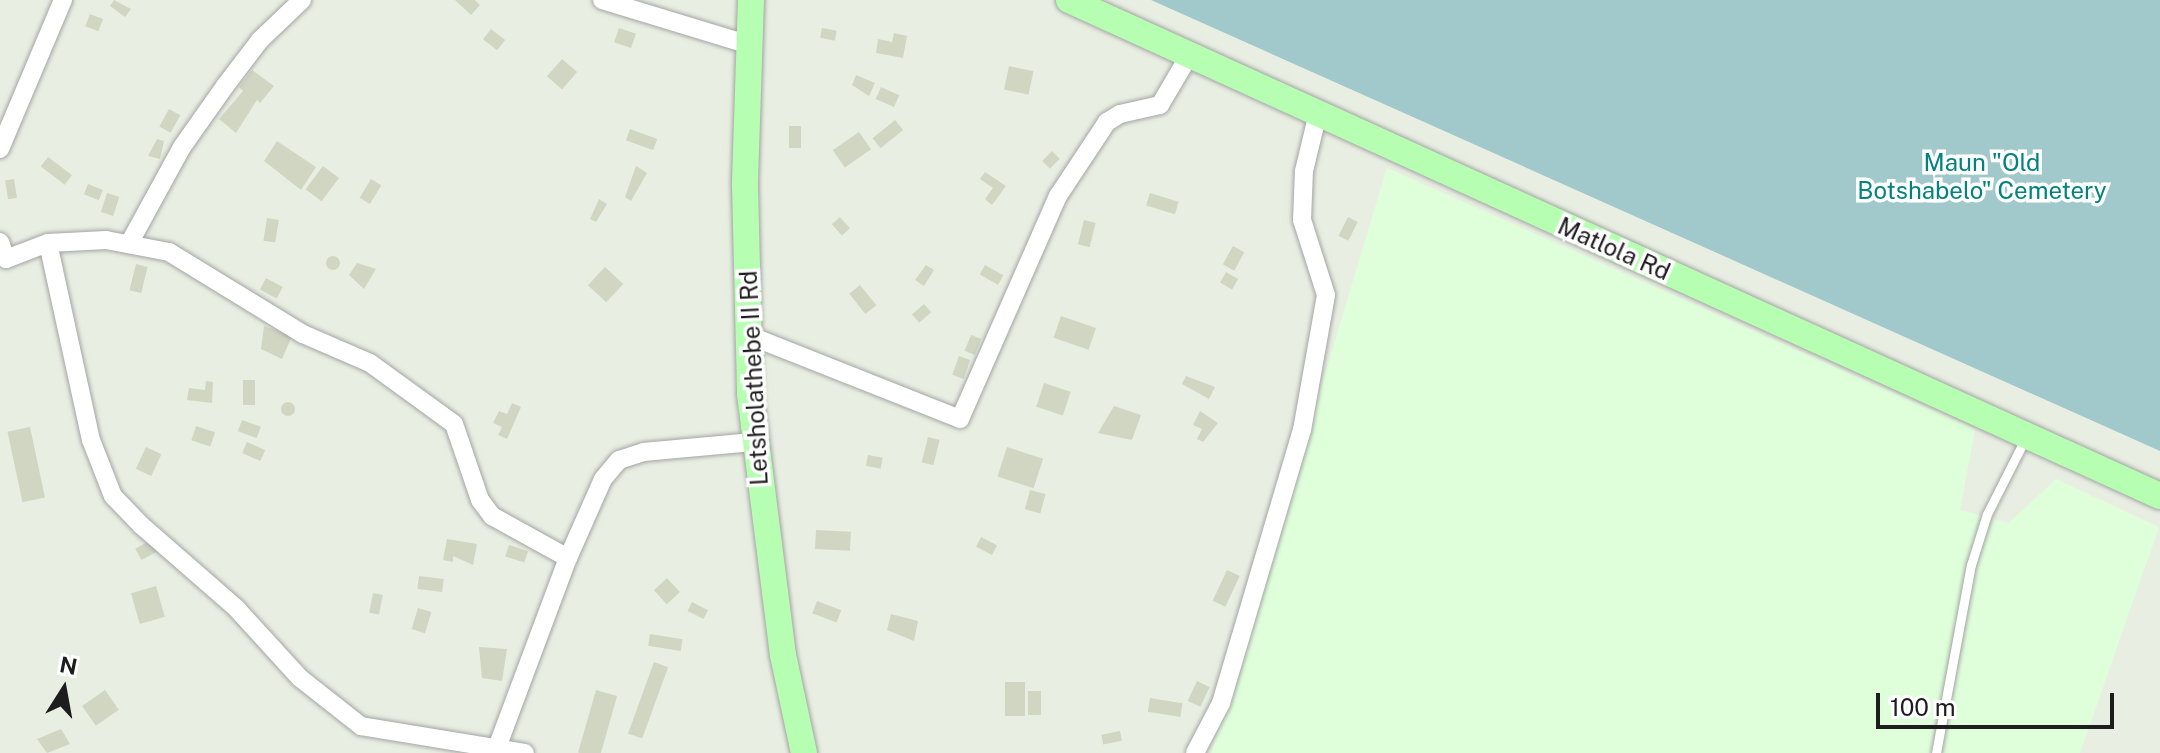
<!DOCTYPE html>
<style>
body{margin:0}
#map{position:relative;width:2160px;height:753px;overflow:hidden;background:#e8efe2;font-family:"Public Sans",sans-serif}
div>[style]{position:absolute}
[style*='--x']{left:calc(var(--x)*1px);top:calc(var(--y)*1px);width:calc(var(--w)*1px);rotate:calc(var(--a)*1deg)}
.education>*{inset:0;background:#dfffdb}
.cemetery>*{inset:0;background:#a1c8ca}
.building>*{inset:0;background:#d0d6c2;transform-origin:0 0}
.round{border-radius:50%}
.roads{filter:drop-shadow(0 0 2px #a4a4a4) drop-shadow(0 0 2px #a4a4a4)}
.lane>*{height:9px;margin:-4.5px;padding:0 4.5px;transform-origin:4.5px;border-radius:4.5px;background:#fff}
.street>*{height:18px;margin:-9px;padding:0 9px;transform-origin:9px;border-radius:9px;background:#fff}
.secondary>*{height:26px;margin:-13px;padding:0 13px;transform-origin:13px;border-radius:13px;background:#b6feb1}
span{translate:-50% -50%;white-space:nowrap;text-align:center;line-height:1.15;-webkit-text-stroke:7px #fff;paint-order:stroke}
.park-label{font-size:24px;color:#038380}
.street-label{font-size:24px;color:#1d1d1d}
.north{position:absolute;left:24px;top:649px;width:80px;height:80px;-webkit-text-stroke:6px #fff;paint-order:stroke;rotate:11deg;font-size:22px;font-weight:700;line-height:32px;text-align:center;color:#1d1d1d}
.north::after{content:'';display:block;margin:auto;width:28px;height:36px;background:#1d1d1d;clip-path:polygon(50% 0,100% 100%,50% 72%,0 100%)}
.scale{position:absolute;left:1876px;top:693px;width:238px;height:36px;box-sizing:border-box;border:4px solid #1d1d1d;border-top:0;padding-left:10px;font-size:24px;line-height:28px;white-space:nowrap;color:#1d1d1d;-webkit-text-stroke:6px #fff;paint-order:stroke}
</style>
<div id="map">
<div class="education">
<i style="clip-path:polygon(1387px 168px,1975px 429px,1960px 510px,2009px 523px,2056px 479px,2159px 527px,2080px 753px,1211px 753px)"></i>
</div>
<div class="cemetery">
<i style="clip-path:polygon(1151px 0,2160px 0,2160px 451px)"></i>
</div>
<div class="building">
<i style="clip-path:polygon(114px 0,131px 9px,125px 17px,110px 6px)"></i>
<i style="clip-path:polygon(455px 0,475px 0,480px 5px,471px 15px)"></i>
<i style="left:90px;top:14px;width:14px;height:13px;rotate:21deg"></i>
<i style="left:619px;top:28px;width:18px;height:15px;rotate:19deg"></i>
<i style="left:822px;top:28px;width:15px;height:10px;rotate:11deg"></i>
<i style="left:491px;top:29px;width:18px;height:13px;rotate:38deg"></i>
<i style="clip-path:polygon(894px 33px,907px 36px,903px 58px,876px 53px,878px 39px,892px 42px)"></i>
<i style="left:562px;top:59px;width:20px;height:23px;rotate:41deg"></i>
<i style="left:1009px;top:66px;width:25px;height:24px;rotate:12deg"></i>
<i style="clip-path:polygon(252px 70px,274px 86px,260px 103px,257px 100px,236px 133px,219px 119px,243px 91px,239px 87px)"></i>
<i style="clip-path:polygon(856px 75px,875px 83px,869px 96px,852px 85px)"></i>
<i style="left:881px;top:87px;width:20px;height:13px;rotate:24deg"></i>
<i style="left:169px;top:109px;width:13px;height:20px;rotate:29deg"></i>
<i style="left:895px;top:120px;width:13px;height:29px;rotate:51deg"></i>
<i style="left:789px;top:126px;width:12px;height:22px"></i>
<i style="left:630px;top:129px;width:29px;height:12px;rotate:20deg"></i>
<i style="left:859px;top:132px;width:21px;height:32px;rotate:55deg"></i>
<i style="clip-path:polygon(157px 139px,164px 141px,160px 159px,148px 156px)"></i>
<i style="clip-path:polygon(277px 141px,316px 167px,301px 190px,264px 161px)"></i>
<i style="left:1052px;top:151px;width:11px;height:14px;rotate:45deg"></i>
<i style="left:48px;top:157px;width:30px;height:12px;rotate:37deg"></i>
<i style="left:323px;top:166px;width:20px;height:29px;rotate:37deg"></i>
<i style="clip-path:polygon(636px 166px,647px 173px,631px 201px,625px 197px)"></i>
<i style="clip-path:polygon(985px 172px,1006px 186px,992px 205px,985px 199px,993px 188px,980px 179px)"></i>
<i style="left:14px;top:179px;width:19px;height:9px;rotate:81deg"></i>
<i style="left:371px;top:179px;width:12px;height:22px;rotate:31deg"></i>
<i style="left:88px;top:184px;width:16px;height:11px;rotate:22deg"></i>
<i style="left:107px;top:193px;width:13px;height:20px;rotate:18deg"></i>
<i style="left:1150px;top:193px;width:30px;height:13px;rotate:17deg"></i>
<i style="clip-path:polygon(599px 199px,607px 204px,596px 222px,590px 219px)"></i>
<i style="left:840px;top:217px;width:15px;height:11px;rotate:48deg"></i>
<i style="left:1348px;top:217px;width:11px;height:21px;rotate:27deg"></i>
<i style="left:267px;top:218px;width:12px;height:23px;rotate:9deg"></i>
<i style="left:1084px;top:220px;width:12px;height:25px;rotate:14deg"></i>
<i style="left:1233px;top:246px;width:13px;height:21px;rotate:29deg"></i>
<i class="round" style="left:326px;top:256px;width:14px;height:14px"></i>
<i style="clip-path:polygon(357px 263px,376px 269px,364px 289px,349px 275px)"></i>
<i style="left:136px;top:264px;width:12px;height:27px;rotate:14deg"></i>
<i style="clip-path:polygon(926px 265px,934px 270px,924px 286px,915px 280px)"></i>
<i style="left:985px;top:265px;width:21px;height:11px;rotate:29deg"></i>
<i style="left:605px;top:267px;width:25px;height:25px;rotate:43deg"></i>
<i style="left:1226px;top:272px;width:14px;height:12px;rotate:30deg"></i>
<i style="left:266px;top:278px;width:19px;height:13px;rotate:28deg"></i>
<i style="left:860px;top:285px;width:26px;height:14px;rotate:51deg"></i>
<i style="left:924px;top:304px;width:11px;height:16px;rotate:49deg"></i>
<i style="left:1061px;top:316px;width:37px;height:23px;rotate:19deg"></i>
<i style="clip-path:polygon(264px 326px,292px 336px,282px 359px,261px 349px)"></i>
<i style="left:971px;top:335px;width:11px;height:17px;rotate:22deg"></i>
<i style="left:959px;top:356px;width:12px;height:20px;rotate:20deg"></i>
<i style="clip-path:polygon(1186px 376px,1215px 387px,1209px 399px,1182px 384px)"></i>
<i style="left:243px;top:380px;width:12px;height:25px"></i>
<i style="clip-path:polygon(206px 381px,213px 382px,212px 403px,187px 400px,189px 388px,205px 390px)"></i>
<i style="left:1044px;top:383px;width:28px;height:25px;rotate:18deg"></i>
<i class="round" style="left:281px;top:402px;width:14px;height:14px"></i>
<i style="clip-path:polygon(512px 403px,521px 407px,507px 439px,498px 435px,502px 427px,493px 423px,499px 411px,507px 414px)"></i>
<i style="clip-path:polygon(1114px 406px,1141px 415px,1132px 440px,1098px 433px)"></i>
<i style="clip-path:polygon(1200px 411px,1218px 423px,1203px 442px,1197px 439px,1202px 429px,1193px 425px)"></i>
<i style="left:242px;top:420px;width:20px;height:12px;rotate:20deg"></i>
<i style="left:196px;top:426px;width:20px;height:15px;rotate:18deg"></i>
<i style="left:30px;top:427px;width:72px;height:23px;rotate:78deg"></i>
<i style="left:928px;top:437px;width:12px;height:26px;rotate:14deg"></i>
<i style="left:247px;top:442px;width:20px;height:12px;rotate:24deg"></i>
<i style="left:146px;top:447px;width:17px;height:24px;rotate:25deg"></i>
<i style="left:1007px;top:447px;width:38px;height:31px;rotate:18deg"></i>
<i style="left:868px;top:455px;width:15px;height:11px;rotate:11deg"></i>
<i style="left:1030px;top:490px;width:16px;height:20px;rotate:15deg"></i>
<i style="left:816px;top:530px;width:35px;height:19px;rotate:3deg"></i>
<i style="left:981px;top:537px;width:18px;height:11px;rotate:27deg"></i>
<i style="clip-path:polygon(447px 539px,477px 544px,473px 565px,453px 556px,453px 562px,443px 560px)"></i>
<i style="left:151px;top:540px;width:13px;height:18px;rotate:61deg"></i>
<i style="left:509px;top:545px;width:20px;height:12px;rotate:18deg"></i>
<i style="left:1227px;top:570px;width:14px;height:34px;rotate:25deg"></i>
<i style="left:419px;top:576px;width:25px;height:13px;rotate:7deg"></i>
<i style="left:667px;top:578px;width:19px;height:18px;rotate:47deg"></i>
<i style="left:156px;top:586px;width:32px;height:26px;rotate:74deg"></i>
<i style="left:373px;top:593px;width:10px;height:20px;rotate:11deg"></i>
<i style="left:817px;top:601px;width:26px;height:13px;rotate:21deg"></i>
<i style="left:692px;top:602px;width:18px;height:10px;rotate:27deg"></i>
<i style="left:418px;top:608px;width:14px;height:22px;rotate:17deg"></i>
<i style="clip-path:polygon(891px 614px,918px 621px,914px 641px,887px 630px)"></i>
<i style="left:650px;top:634px;width:33px;height:12px;rotate:9deg"></i>
<i style="clip-path:polygon(479px 647px,507px 649px,502px 681px,482px 678px)"></i>
<i style="left:654px;top:662px;width:15px;height:76px;rotate:20deg"></i>
<i style="left:1197px;top:681px;width:14px;height:22px;rotate:25deg"></i>
<i style="left:1005px;top:682px;width:20px;height:34px"></i>
<i style="left:105px;top:690px;width:24px;height:28px;rotate:55deg"></i>
<i style="left:596px;top:690px;width:22px;height:65px;rotate:16deg"></i>
<i style="left:1028px;top:691px;width:13px;height:24px"></i>
<i style="left:1150px;top:698px;width:33px;height:14px;rotate:9deg"></i>
<i style="clip-path:polygon(61px 729px,70px 744px,47px 753px,37px 739px)"></i>
<i style="left:1120px;top:731px;width:10px;height:19px;rotate:79deg"></i>
</div>
<div class="roads">
<div class="lane">
<i style="--x:1936;--y:753;--w:191;--a:-79.5"></i>
<i style="--x:1971;--y:565;--w:53;--a:-72.6"></i>
<i style="--x:1987;--y:514;--w:84;--a:-63.1"></i>
</div>
<div class="street">
<i style="--x:602;--y:0;--w:152;--a:16.9"></i>
<i style="--x:0;--y:149;--w:162;--a:-67.1"></i>
<i style="--x:0;--y:242;--w:18;--a:71"></i>
<i style="--x:6;--y:259;--w:45;--a:-20.9"></i>
<i style="--x:48;--y:243;--w:202;--a:77.7"></i>
<i style="--x:91;--y:440;--w:60;--a:68.6"></i>
<i style="--x:113;--y:496;--w:42;--a:46"></i>
<i style="--x:142;--y:526;--w:125;--a:41.1"></i>
<i style="--x:236;--y:608;--w:95;--a:47.6"></i>
<i style="--x:300;--y:678;--w:78;--a:38.2"></i>
<i style="--x:361;--y:726;--w:166;--a:9.3"></i>
<i style="--x:130;--y:242;--w:108;--a:-61.3"></i>
<i style="--x:182;--y:147;--w:75;--a:-54.8"></i>
<i style="--x:225;--y:86;--w:58;--a:-52.7"></i>
<i style="--x:260;--y:40;--w:58;--a:-43.6"></i>
<i style="--x:48;--y:243;--w:58;--a:-3"></i>
<i style="--x:106;--y:240;--w:64;--a:10.8"></i>
<i style="--x:169;--y:252;--w:157;--a:31.5"></i>
<i style="--x:303;--y:334;--w:73;--a:23.4"></i>
<i style="--x:370;--y:363;--w:104;--a:36"></i>
<i style="--x:454;--y:424;--w:80;--a:71.1"></i>
<i style="--x:480;--y:500;--w:20;--a:53"></i>
<i style="--x:492;--y:516;--w:87;--a:28.9"></i>
<i style="--x:748;--y:335;--w:228;--a:21.6"></i>
<i style="--x:960;--y:419;--w:244;--a:-66.3"></i>
<i style="--x:1058;--y:196;--w:89;--a:-56.5"></i>
<i style="--x:1107;--y:122;--w:15;--a:-32"></i>
<i style="--x:1120;--y:114;--w:41;--a:-12.7"></i>
<i style="--x:1160;--y:105;--w:59;--a:-59.5"></i>
<i style="--x:495;--y:753;--w:208;--a:-69.5"></i>
<i style="--x:568;--y:558;--w:86;--a:-66.1"></i>
<i style="--x:603;--y:479;--w:25;--a:-50"></i>
<i style="--x:619;--y:460;--w:26;--a:-18"></i>
<i style="--x:644;--y:452;--w:109;--a:-5.2"></i>
<i style="--x:1195;--y:753;--w:56;--a:-62.5"></i>
<i style="--x:1221;--y:703;--w:285;--a:-73.5"></i>
<i style="--x:1302;--y:430;--w:137;--a:-79.9"></i>
<i style="--x:1326;--y:295;--w:79;--a:-107.7"></i>
<i style="--x:1302;--y:220;--w:49;--a:-87.7"></i>
<i style="--x:1304;--y:171;--w:60;--a:-76.4"></i>
</div>
<div class="secondary">
<i style="--x:751;--y:0;--w:185;--a:91.9"></i>
<i style="--x:745;--y:185;--w:209;--a:88.6"></i>
<i style="--x:750;--y:394;--w:263;--a:82.8"></i>
<i style="--x:783;--y:655;--w:100;--a:77.9"></i>
<i style="--x:1069;--y:0;--w:1198;--a:24.45"></i>
</div>
</div>
<div class="park-label">
<span style="left:1982px;top:177px">Maun "Old<br>Botshabelo" Cemetery</span>
</div>
<div class="street-label">
<span style="left:1614px;top:249px;rotate:24deg">Matlola Rd</span>
<span style="left:754px;top:378px;rotate:-93deg">Letsholathebe II Rd</span>
</div>
<div class="north">N</div>
<div class="scale">100 m</div>
</div>
